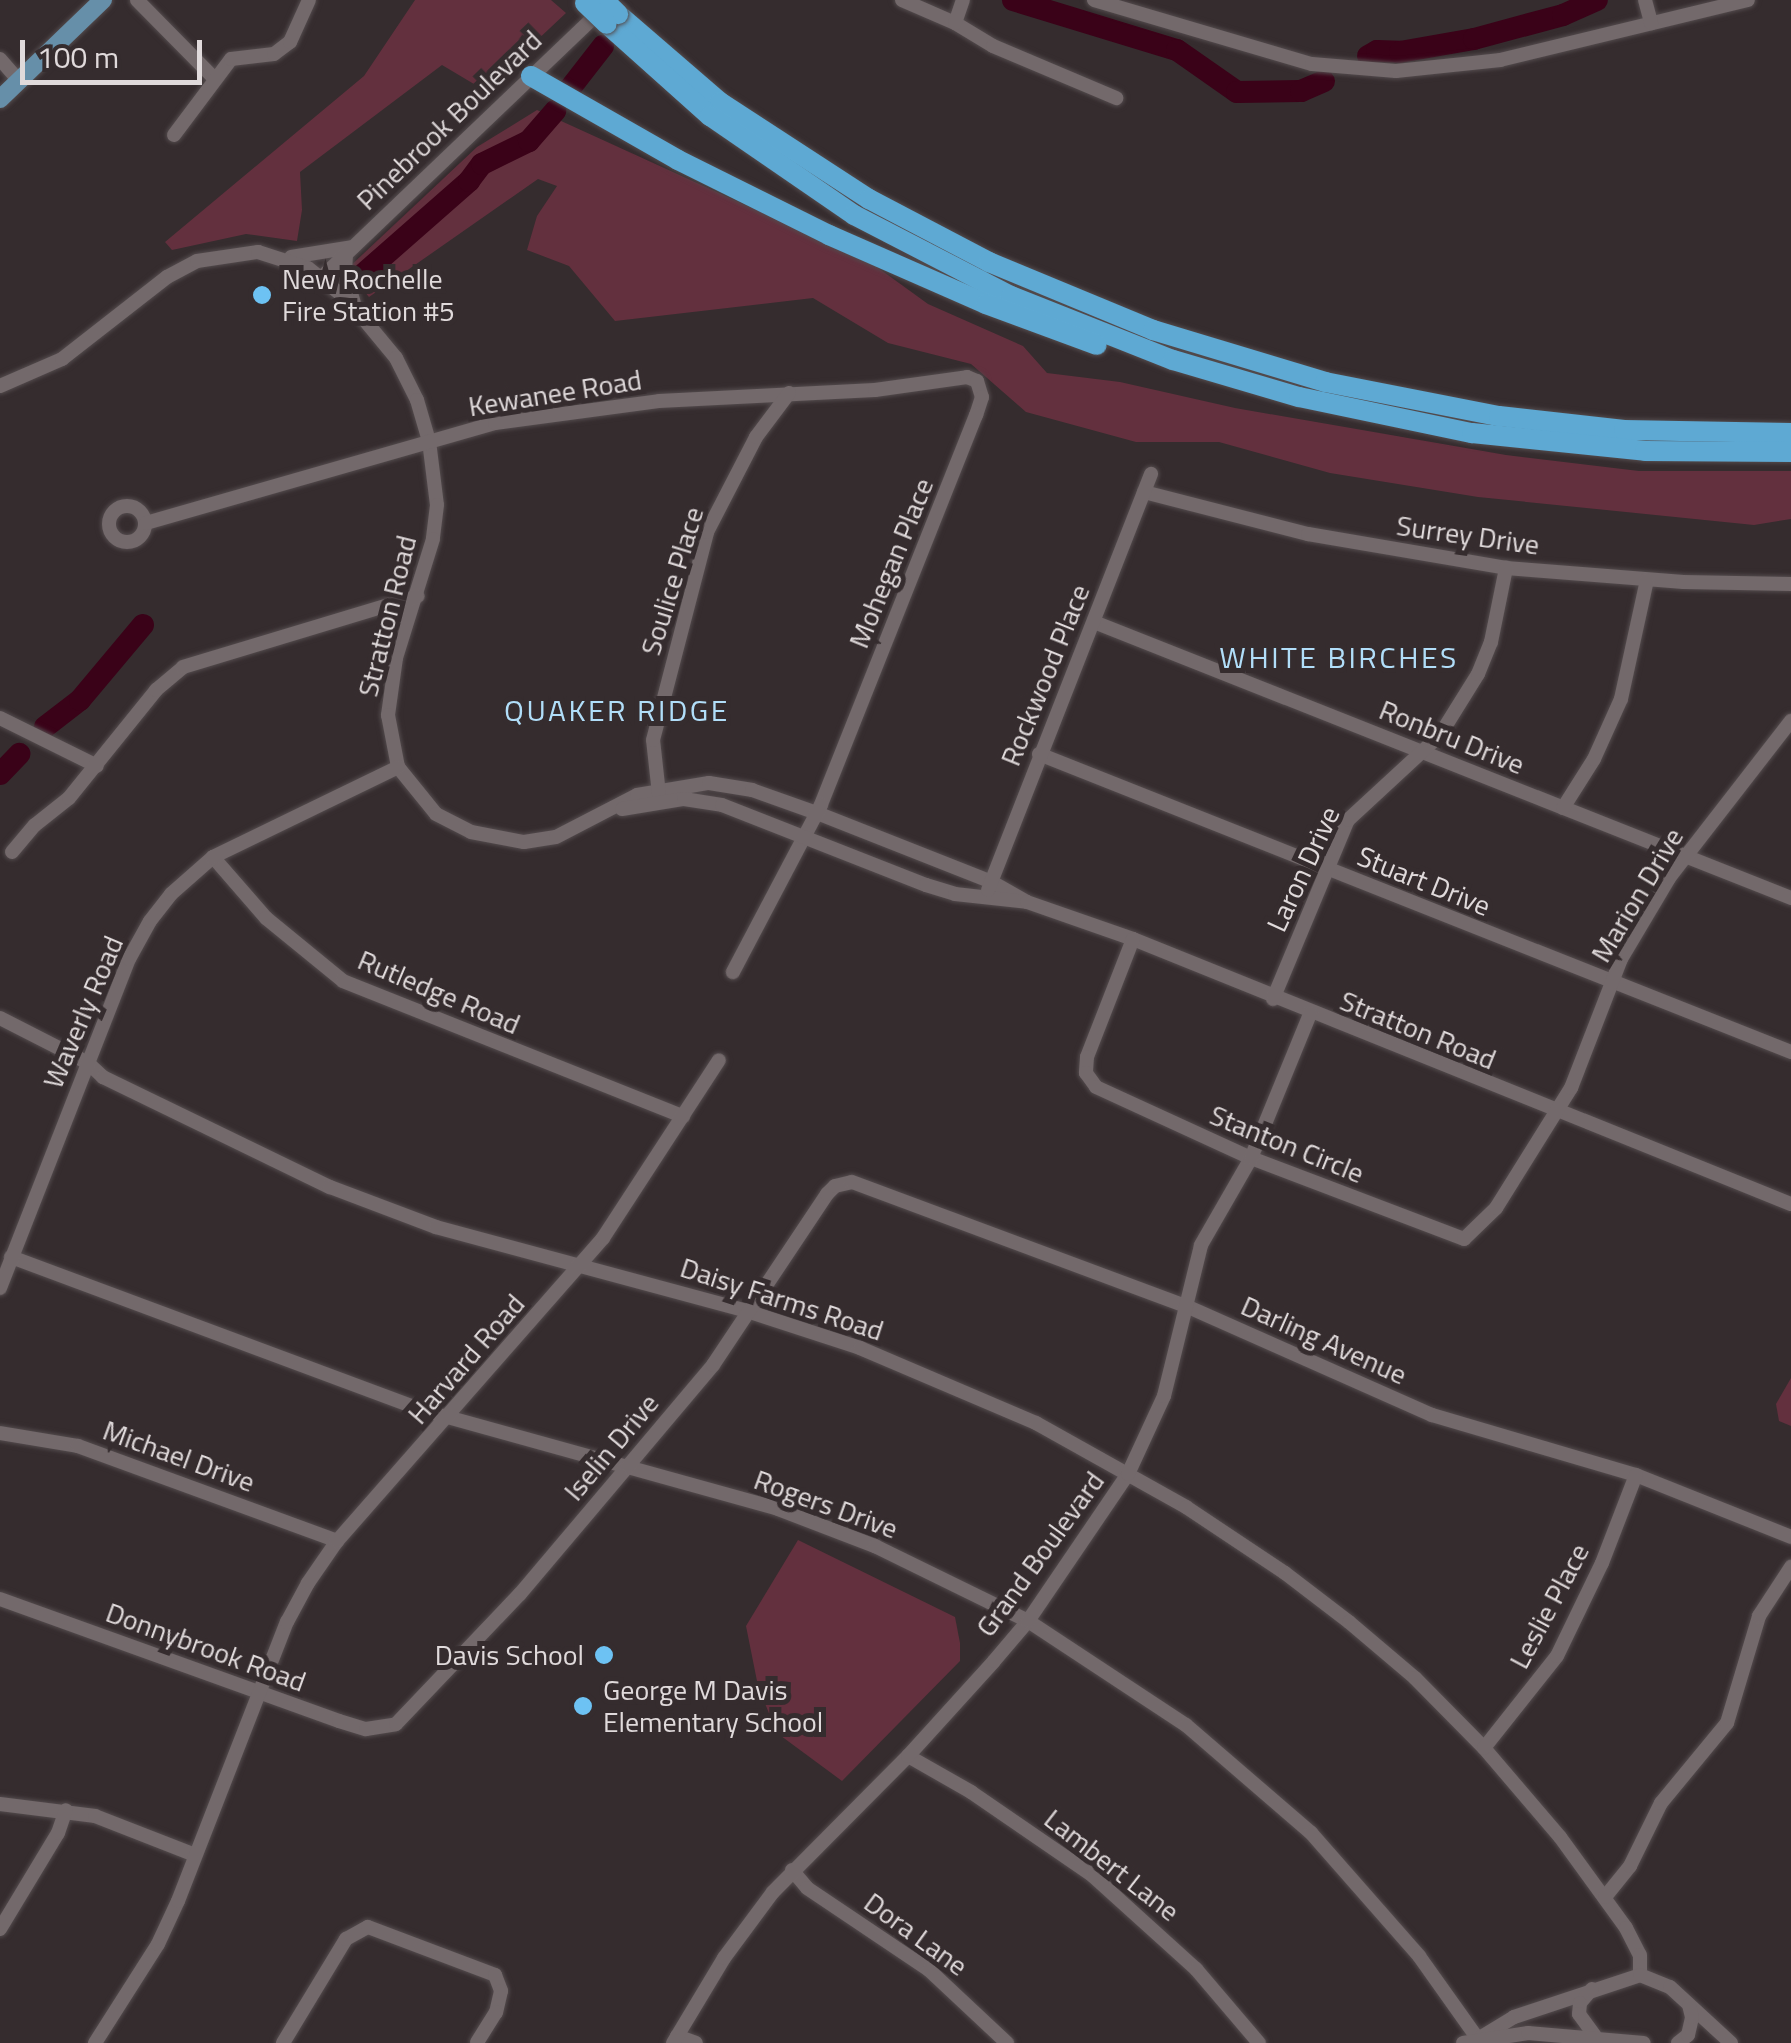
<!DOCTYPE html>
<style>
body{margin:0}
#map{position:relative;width:1791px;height:2043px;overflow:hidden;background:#352c2e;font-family:"Titillium Web",sans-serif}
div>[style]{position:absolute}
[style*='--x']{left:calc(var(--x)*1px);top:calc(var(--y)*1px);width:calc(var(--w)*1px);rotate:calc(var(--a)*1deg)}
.green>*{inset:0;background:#63303e}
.river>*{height:22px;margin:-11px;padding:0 11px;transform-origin:11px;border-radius:11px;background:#3a0218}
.roads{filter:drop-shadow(0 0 2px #534b4d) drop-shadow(0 0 2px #534b4d)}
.minor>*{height:14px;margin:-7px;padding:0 7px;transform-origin:7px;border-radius:7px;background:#73696b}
.minor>.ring{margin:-7px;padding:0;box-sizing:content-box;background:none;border:14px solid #73696b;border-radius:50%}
.major>*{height:18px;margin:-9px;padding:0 9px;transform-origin:9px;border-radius:9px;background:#668fa9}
.highway>*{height:20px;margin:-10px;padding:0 10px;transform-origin:10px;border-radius:10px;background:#5ea9d3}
.bridges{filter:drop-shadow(0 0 2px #534b4d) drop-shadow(0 0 2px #534b4d)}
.highway-bridge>*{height:20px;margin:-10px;padding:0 10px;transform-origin:10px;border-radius:10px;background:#5ea9d3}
.dots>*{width:28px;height:28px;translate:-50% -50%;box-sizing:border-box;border:5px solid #352c2e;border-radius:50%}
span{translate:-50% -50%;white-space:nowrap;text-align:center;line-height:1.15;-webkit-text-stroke:10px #352c2e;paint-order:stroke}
.street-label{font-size:28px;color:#e0dadb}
.poi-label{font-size:28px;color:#e0dadb}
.left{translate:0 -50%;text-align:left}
.right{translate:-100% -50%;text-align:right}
.neighbourhood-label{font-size:30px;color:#b1def9;letter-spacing:2.5px}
.scale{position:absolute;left:20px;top:40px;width:182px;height:45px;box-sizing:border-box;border:5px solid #e0dadb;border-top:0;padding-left:12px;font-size:30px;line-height:35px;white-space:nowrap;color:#e0dadb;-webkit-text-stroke:8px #352c2e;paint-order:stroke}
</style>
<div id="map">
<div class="green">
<i style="clip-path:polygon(415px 0,551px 0,566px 13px,484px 90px,442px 65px,300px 172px,302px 210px,297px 241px,246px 234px,172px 250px,165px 242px,364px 76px)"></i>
<i style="clip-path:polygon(537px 110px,870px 262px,928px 304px,1023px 346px,1047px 373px,1120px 382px,1235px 408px,1506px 455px,1639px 471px,1791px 471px,1791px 519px,1754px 525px,1478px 497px,1330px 473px,1219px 442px,1136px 442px,1026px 412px,971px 364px,888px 343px,813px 298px,615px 321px,569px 266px,527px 250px,537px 216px,557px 186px,538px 179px,369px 297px,346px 270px,477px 147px)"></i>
<i style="clip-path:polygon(1791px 1378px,1791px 1426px,1779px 1421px,1776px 1404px)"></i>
<i style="clip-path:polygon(798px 1540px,955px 1617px,960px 1643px,960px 1661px,842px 1781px,777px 1733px,758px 1686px,746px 1626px)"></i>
</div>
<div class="river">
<i style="--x:1013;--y:0;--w:171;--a:17"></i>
<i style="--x:1177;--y:50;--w:73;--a:35"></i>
<i style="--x:1237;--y:92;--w:64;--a:-0.9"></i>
<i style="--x:1301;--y:91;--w:25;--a:-23"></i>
<i style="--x:1368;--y:56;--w:10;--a:-29"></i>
<i style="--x:1377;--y:51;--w:23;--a:2"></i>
<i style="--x:1400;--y:52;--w:75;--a:-10"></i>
<i style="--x:1474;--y:39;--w:92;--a:-15.1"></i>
<i style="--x:1563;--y:15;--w:37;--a:-24"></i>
<i style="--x:568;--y:91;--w:57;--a:-52.1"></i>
<i style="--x:361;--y:276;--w:144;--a:-41.3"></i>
<i style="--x:469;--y:181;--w:21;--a:-53"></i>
<i style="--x:482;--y:164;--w:52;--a:-26.1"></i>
<i style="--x:529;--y:141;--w:40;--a:-49"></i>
<i style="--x:45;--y:727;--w:44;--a:-37.6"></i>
<i style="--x:80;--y:700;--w:98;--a:-50"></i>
<i style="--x:0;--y:774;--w:28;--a:-46"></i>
</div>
<div class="roads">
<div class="minor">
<i style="--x:137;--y:0;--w:110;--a:45.4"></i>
<i style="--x:902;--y:0;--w:58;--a:23.5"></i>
<i style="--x:955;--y:23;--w:44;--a:31.2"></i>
<i style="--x:993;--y:46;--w:134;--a:22.9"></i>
<i style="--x:1094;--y:0;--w:227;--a:16.4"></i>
<i style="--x:1312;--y:64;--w:84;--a:4.8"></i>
<i style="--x:1396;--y:71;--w:105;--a:-6"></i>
<i style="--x:1500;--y:60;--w:255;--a:-13.6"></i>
<i style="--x:1645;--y:0;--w:24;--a:75"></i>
<i style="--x:955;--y:23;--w:24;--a:-71"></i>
<i style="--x:0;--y:59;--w:29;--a:49"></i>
<i style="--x:174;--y:135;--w:95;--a:-53.1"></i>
<i style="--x:231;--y:59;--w:43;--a:-6.6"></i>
<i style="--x:274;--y:54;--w:20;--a:-37"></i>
<i style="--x:290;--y:42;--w:46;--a:-65.7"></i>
<i style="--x:346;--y:254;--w:18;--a:93"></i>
<i style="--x:345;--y:272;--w:32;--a:74"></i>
<i style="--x:291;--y:257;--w:63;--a:-9.2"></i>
<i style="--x:322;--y:277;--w:385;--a:-43.7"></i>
<i style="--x:0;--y:386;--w:68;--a:-23.5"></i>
<i style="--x:62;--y:359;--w:133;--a:-38"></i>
<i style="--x:167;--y:277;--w:34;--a:-28"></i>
<i style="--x:197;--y:261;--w:62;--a:-8.4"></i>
<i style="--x:258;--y:252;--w:52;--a:17.7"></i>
<i style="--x:308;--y:268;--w:51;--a:38.7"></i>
<i style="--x:348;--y:300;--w:75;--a:50.4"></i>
<i style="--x:396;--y:358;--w:47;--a:63.4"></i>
<i style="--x:417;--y:400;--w:43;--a:73.7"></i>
<i style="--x:429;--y:441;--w:64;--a:82.9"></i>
<i style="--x:437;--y:505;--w:34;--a:97"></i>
<i style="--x:433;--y:539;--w:125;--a:107.3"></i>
<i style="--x:396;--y:658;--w:58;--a:98"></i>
<i style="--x:388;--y:715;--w:53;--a:79.1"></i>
<i style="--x:398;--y:767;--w:60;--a:51"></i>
<i style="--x:436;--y:814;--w:39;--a:27"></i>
<i style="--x:471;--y:832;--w:54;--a:10.7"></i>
<i style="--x:524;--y:842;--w:32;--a:-9"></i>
<i style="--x:556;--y:837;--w:91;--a:-27.4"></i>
<i style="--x:637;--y:795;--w:73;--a:-9.5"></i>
<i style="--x:709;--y:783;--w:44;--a:9.2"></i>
<i style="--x:752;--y:790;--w:69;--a:19.5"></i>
<i style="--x:817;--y:813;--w:188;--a:21.5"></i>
<i style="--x:992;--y:882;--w:40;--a:29.7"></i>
<i style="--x:1144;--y:492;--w:169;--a:14.4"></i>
<i style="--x:1308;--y:534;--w:201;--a:9.7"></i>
<i style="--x:1506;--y:568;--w:178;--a:4.5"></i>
<i style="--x:1683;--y:582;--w:108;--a:1.1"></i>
<i class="ring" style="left:109px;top:506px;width:22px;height:22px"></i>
<i style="--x:146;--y:523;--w:363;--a:-16"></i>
<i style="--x:495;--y:423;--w:165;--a:-7.6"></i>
<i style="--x:659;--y:401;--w:216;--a:-2.9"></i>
<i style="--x:875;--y:390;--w:93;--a:-8"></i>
<i style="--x:967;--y:377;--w:11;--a:22"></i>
<i style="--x:977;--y:381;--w:17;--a:73"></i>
<i style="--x:982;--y:397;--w:19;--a:108"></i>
<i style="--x:976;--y:415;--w:420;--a:111.7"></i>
<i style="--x:821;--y:805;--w:189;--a:117.8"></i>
<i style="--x:1094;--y:622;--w:750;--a:21.6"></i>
<i style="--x:0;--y:718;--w:108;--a:26.3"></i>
<i style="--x:1039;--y:754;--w:809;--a:21.62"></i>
<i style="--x:659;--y:794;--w:54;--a:-96.3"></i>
<i style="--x:653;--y:740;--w:215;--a:-75.4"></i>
<i style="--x:707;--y:532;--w:107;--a:-62.7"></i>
<i style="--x:756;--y:437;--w:55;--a:-53.1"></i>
<i style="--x:1563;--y:808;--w:58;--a:-57.7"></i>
<i style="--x:1594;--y:759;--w:66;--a:-65.8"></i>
<i style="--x:1621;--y:699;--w:122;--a:-77.7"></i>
<i style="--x:622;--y:809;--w:63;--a:-9.2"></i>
<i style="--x:684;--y:799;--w:38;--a:9"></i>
<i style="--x:722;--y:805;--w:219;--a:21.4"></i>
<i style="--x:926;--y:885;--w:30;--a:17"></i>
<i style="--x:955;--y:894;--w:72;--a:6.3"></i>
<i style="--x:1027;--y:902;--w:112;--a:19.2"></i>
<i style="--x:1133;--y:939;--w:709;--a:21.94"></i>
<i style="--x:12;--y:852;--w:35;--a:-50"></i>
<i style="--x:35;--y:825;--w:43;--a:-38.5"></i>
<i style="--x:69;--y:798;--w:139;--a:-51.1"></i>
<i style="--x:156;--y:690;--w:35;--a:-40"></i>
<i style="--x:183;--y:667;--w:245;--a:-16.8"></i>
<i style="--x:213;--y:857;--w:81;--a:49"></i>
<i style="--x:266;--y:918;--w:99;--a:39.3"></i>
<i style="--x:343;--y:981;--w:366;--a:21.7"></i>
<i style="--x:988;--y:890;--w:447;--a:-68.6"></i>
<i style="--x:1133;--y:939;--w:127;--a:111.3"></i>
<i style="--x:1087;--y:1057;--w:16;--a:94"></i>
<i style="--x:1086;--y:1073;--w:17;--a:54"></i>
<i style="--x:1096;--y:1087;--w:170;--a:24.6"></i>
<i style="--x:1251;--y:1158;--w:228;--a:20.8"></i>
<i style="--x:1464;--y:1239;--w:45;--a:-44.1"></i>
<i style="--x:1496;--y:1208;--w:142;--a:-58"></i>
<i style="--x:1571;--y:1088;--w:138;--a:-68.8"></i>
<i style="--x:1621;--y:959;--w:94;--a:-59.3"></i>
<i style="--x:1669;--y:878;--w:199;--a:-52.2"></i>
<i style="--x:1273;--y:999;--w:194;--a:-67.3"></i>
<i style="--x:1348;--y:820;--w:125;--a:-42.7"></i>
<i style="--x:1440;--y:735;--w:72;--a:-58.1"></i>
<i style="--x:1478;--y:674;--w:35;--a:-68"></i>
<i style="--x:1491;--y:642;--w:76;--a:-78.5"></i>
<i style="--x:0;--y:1018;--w:99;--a:27.1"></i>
<i style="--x:88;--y:1063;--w:21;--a:43"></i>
<i style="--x:103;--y:1077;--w:252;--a:25.9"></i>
<i style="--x:330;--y:1187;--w:113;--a:20.7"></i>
<i style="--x:436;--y:1227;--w:325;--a:15.1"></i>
<i style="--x:750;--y:1312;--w:116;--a:18.1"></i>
<i style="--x:860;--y:1348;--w:191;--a:23.1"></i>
<i style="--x:1036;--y:1423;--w:172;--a:29.2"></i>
<i style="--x:1186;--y:1507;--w:119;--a:33.7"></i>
<i style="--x:1285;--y:1573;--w:81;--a:37.4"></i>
<i style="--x:1349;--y:1622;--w:87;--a:40.3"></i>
<i style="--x:1415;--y:1678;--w:98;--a:45.4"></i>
<i style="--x:1484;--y:1748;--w:117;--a:49.5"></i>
<i style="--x:1560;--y:1837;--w:112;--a:54"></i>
<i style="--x:1626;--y:1928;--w:30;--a:63"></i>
<i style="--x:1640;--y:1955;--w:20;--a:90"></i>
<i style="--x:11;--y:1257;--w:439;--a:20.4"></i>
<i style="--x:422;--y:1410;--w:370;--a:15.5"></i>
<i style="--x:778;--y:1509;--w:104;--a:20.9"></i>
<i style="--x:875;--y:1546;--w:170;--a:26.1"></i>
<i style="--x:1028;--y:1621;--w:189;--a:33.4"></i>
<i style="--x:1186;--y:1725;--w:165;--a:40.8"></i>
<i style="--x:1311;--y:1833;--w:164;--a:48.7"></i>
<i style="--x:1419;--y:1956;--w:102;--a:54.6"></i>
<i style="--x:1478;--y:2039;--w:42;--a:-31.4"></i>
<i style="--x:1514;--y:2017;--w:133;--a:-18.4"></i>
<i style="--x:1640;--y:1975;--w:32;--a:22"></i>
<i style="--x:1670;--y:1987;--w:83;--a:42.6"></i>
<i style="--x:0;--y:1288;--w:353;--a:-68.6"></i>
<i style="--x:129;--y:959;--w:43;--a:-61.1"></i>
<i style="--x:150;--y:921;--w:34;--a:-52"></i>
<i style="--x:171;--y:894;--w:56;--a:-41.4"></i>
<i style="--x:213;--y:857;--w:206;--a:-25.9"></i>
<i style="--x:0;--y:1433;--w:79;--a:9.5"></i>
<i style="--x:78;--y:1446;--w:276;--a:20.1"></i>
<i style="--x:0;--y:1599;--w:360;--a:19.8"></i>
<i style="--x:339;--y:1721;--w:28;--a:17"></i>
<i style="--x:366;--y:1729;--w:30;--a:-9"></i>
<i style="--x:396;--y:1724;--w:180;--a:-46.4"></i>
<i style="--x:520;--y:1594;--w:167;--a:-49.8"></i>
<i style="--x:628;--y:1466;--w:132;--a:-49.9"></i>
<i style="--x:713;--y:1365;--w:206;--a:-56.3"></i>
<i style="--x:827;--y:1194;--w:11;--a:-45"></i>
<i style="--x:835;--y:1186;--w:17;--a:-13"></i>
<i style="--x:852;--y:1182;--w:356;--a:20.4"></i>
<i style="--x:1186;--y:1306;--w:269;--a:23.9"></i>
<i style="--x:1432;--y:1415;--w:213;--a:16.4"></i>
<i style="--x:1636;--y:1475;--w:167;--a:21.8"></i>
<i style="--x:1484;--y:1748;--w:117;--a:-51.6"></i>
<i style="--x:1557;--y:1656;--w:103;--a:-64.2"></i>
<i style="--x:1602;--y:1563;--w:94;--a:-68.9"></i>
<i style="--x:908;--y:1756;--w:73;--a:29.7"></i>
<i style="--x:971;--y:1792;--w:148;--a:34.5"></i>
<i style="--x:1093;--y:1876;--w:139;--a:42.1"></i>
<i style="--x:1196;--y:1969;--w:97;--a:49.6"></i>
<i style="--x:0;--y:1804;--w:96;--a:7.2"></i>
<i style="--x:95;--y:1816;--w:107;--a:21.3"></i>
<i style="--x:792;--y:1870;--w:23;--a:50"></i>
<i style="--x:807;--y:1888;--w:147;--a:33.9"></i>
<i style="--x:929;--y:1970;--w:107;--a:43.1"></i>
<i style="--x:1605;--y:1897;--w:40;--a:-51"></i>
<i style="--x:1630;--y:1866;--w:70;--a:-63.8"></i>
<i style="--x:1661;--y:1803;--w:104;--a:-50.5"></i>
<i style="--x:1727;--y:1723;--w:112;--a:-73.3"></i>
<i style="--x:1759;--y:1616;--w:59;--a:-56.9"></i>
<i style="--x:0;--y:1929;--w:112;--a:-58.9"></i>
<i style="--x:58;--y:1833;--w:24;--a:-71"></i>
<i style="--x:1592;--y:1989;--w:18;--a:131"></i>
<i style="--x:1580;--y:2003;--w:11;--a:95"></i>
<i style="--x:1579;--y:2014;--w:27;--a:54"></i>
<i style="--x:677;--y:2036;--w:20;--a:20"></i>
<i style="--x:95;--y:2043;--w:117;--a:-57.5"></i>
<i style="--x:158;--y:1944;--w:47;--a:-65.1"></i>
<i style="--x:178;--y:1901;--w:300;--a:-68.7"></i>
<i style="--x:287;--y:1622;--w:44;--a:-61.7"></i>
<i style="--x:308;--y:1583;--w:51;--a:-55.4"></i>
<i style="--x:337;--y:1541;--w:403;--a:-48.7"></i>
<i style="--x:603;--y:1238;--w:212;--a:-56.9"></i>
<i style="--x:283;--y:2043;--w:122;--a:-58.8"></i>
<i style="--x:346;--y:1939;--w:25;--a:-29"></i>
<i style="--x:368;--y:1927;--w:136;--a:20.7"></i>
<i style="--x:495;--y:1975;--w:17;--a:69"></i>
<i style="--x:501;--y:1991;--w:22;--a:103"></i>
<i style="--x:496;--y:2012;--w:36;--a:122"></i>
<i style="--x:673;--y:2043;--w:99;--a:-59"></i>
<i style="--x:724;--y:1958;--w:82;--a:-53.4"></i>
<i style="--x:773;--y:1892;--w:192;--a:-45.2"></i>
<i style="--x:908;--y:1756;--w:128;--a:-47.8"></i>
<i style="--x:994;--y:1661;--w:52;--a:-49.6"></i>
<i style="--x:1028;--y:1621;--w:178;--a:-55.8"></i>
<i style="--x:1128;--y:1474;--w:86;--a:-65.2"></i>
<i style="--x:1164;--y:1396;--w:155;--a:-76.2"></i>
<i style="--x:1201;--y:1245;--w:100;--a:-60.1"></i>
<i style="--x:1251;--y:1158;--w:156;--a:-67.7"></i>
<i style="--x:1463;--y:2043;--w:66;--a:-8.7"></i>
<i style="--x:1528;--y:2033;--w:116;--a:4.9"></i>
<i style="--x:1678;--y:2043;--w:13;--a:-39"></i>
<i style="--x:1688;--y:2035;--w:18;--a:-77"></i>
<i style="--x:1692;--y:2017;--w:12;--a:-104"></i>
</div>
<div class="major">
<i style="--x:0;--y:99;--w:143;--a:-43.9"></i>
</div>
<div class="highway">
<i style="--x:618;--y:14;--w:135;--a:40.8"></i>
<i style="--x:720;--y:102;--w:178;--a:33.1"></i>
<i style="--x:869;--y:199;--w:136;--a:27.7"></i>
<i style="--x:989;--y:262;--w:178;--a:22.5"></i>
<i style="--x:1153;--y:330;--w:180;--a:16.8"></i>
<i style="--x:1325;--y:382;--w:177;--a:11.1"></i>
<i style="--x:1499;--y:416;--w:126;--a:6.4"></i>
<i style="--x:1624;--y:430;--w:167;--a:1"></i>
<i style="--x:607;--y:24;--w:138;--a:41.8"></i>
<i style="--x:710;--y:116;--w:175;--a:34.5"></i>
<i style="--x:854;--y:215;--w:177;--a:27.3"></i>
<i style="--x:1011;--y:296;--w:174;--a:21.6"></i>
<i style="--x:1173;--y:360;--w:131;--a:16.4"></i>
<i style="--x:1299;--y:397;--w:177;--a:11.8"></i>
<i style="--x:1472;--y:433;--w:174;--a:5.9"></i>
<i style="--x:1645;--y:451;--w:146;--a:0.4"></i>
<i style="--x:531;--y:76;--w:169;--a:29.7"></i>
<i style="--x:678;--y:160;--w:169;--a:26.4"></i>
<i style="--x:829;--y:235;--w:171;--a:23.7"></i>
<i style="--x:986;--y:304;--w:118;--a:20.3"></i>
</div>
</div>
<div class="bridges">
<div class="highway-bridge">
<i style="--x:604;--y:0;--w:20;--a:45"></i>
<i style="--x:585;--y:3;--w:30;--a:44"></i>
</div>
</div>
<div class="dots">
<i style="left:262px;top:295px;background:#6dc2f3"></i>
<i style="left:604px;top:1655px;background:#6dc2f3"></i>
<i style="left:583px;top:1706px;background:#6dc2f3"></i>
</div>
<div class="street-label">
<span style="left:449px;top:120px;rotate:-44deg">Pinebrook Boulevard</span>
<span style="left:555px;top:393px;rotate:-9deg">Kewanee Road</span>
<span style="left:1468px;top:535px;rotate:8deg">Surrey Drive</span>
<span style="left:891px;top:563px;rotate:-68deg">Mohegan Place</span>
<span style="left:672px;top:581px;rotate:-73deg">Soulice Place</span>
<span style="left:387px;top:616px;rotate:-76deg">Stratton Road</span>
<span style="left:1045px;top:675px;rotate:-68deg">Rockwood Place</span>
<span style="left:1452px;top:737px;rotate:22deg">Ronbru Drive</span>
<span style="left:1303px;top:869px;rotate:-65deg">Laron Drive</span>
<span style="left:1424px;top:881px;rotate:22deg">Stuart Drive</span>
<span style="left:1637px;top:895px;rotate:-59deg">Marion Drive</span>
<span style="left:439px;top:992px;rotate:23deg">Rutledge Road</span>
<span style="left:83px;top:1012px;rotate:-67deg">Waverly Road</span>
<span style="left:1418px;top:1030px;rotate:22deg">Stratton Road</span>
<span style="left:1287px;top:1144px;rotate:22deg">Stanton Circle</span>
<span style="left:782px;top:1299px;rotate:18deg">Daisy Farms Road</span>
<span style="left:1324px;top:1340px;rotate:24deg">Darling Avenue</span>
<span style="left:466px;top:1359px;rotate:-49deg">Harvard Road</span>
<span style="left:611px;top:1447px;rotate:-50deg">Iselin Drive</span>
<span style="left:179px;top:1456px;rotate:20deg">Michael Drive</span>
<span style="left:826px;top:1504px;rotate:20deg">Rogers Drive</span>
<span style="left:1040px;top:1554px;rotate:-54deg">Grand Boulevard</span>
<span style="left:1549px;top:1606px;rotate:-62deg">Leslie Place</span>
<span style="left:206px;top:1647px;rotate:20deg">Donnybrook Road</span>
<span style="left:1112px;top:1865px;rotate:38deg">Lambert Lane</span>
<span style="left:916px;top:1934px;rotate:36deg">Dora Lane</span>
</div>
<div class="poi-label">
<span class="left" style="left:282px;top:295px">New Rochelle<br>Fire Station #5</span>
<span class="right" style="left:584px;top:1655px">Davis School</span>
<span class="left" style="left:603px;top:1706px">George M Davis<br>Elementary School</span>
</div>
<div class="neighbourhood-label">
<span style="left:1339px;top:657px">WHITE BIRCHES</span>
<span style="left:617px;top:710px">QUAKER RIDGE</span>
</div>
<div class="scale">100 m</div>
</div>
